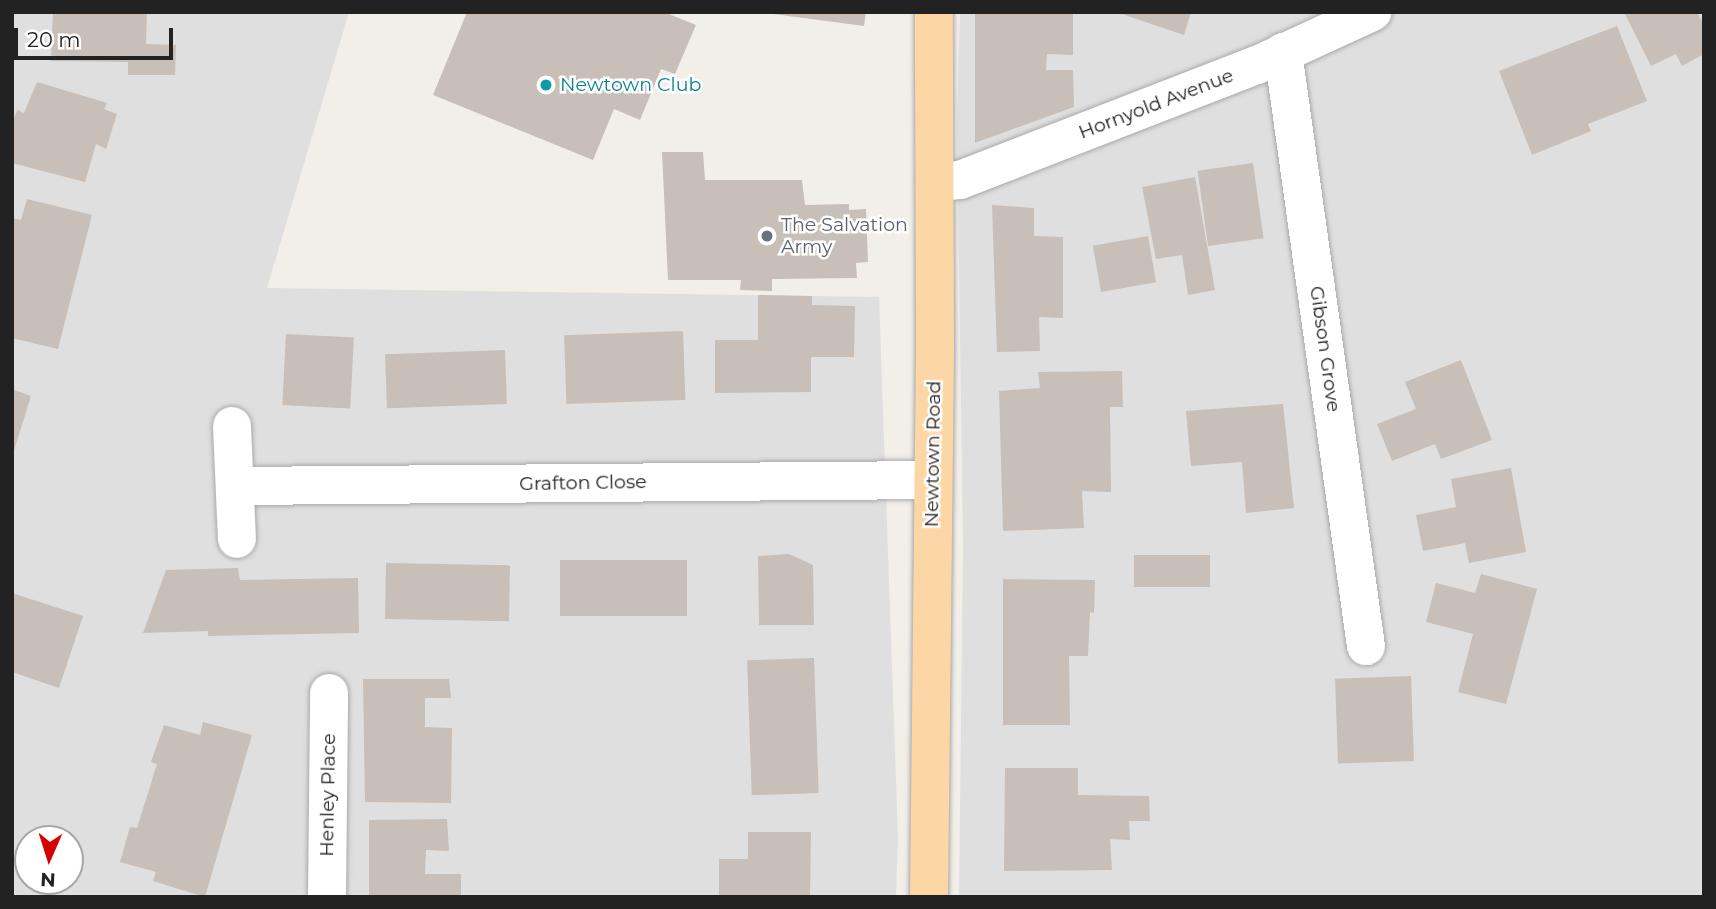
<!DOCTYPE html>
<style>
body{margin:0}
#map{position:relative;width:1716px;height:909px;overflow:hidden;background:#f2efe9;font-family:Montserrat,sans-serif}
div>[style]{position:absolute}
[style*='--x']{left:calc(var(--x)*1px);top:calc(var(--y)*1px);width:calc(var(--w)*1px);rotate:calc(var(--a)*1deg)}
.residential>*{inset:0;background:#e0dfdf}
.building>*{inset:0;background:#c7bfb8;transform-origin:0 0}
.roads{filter:drop-shadow(0 0 2px #a9a9a9) drop-shadow(0 0 2px #a9a9a9)}
.minor>*{height:38px;margin:-19px;padding:0 19px;transform-origin:19px;border-radius:19px;background:#fff}
.major>*{height:38px;margin:-19px;padding:0 19px;transform-origin:19px;border-radius:19px;background:#fcd6a4}
.dots>*{width:19px;height:19px;translate:-50% -50%;box-sizing:border-box;border:4px solid #fff;border-radius:50%}
span{translate:-50% -50%;white-space:nowrap;text-align:center;line-height:1.15;-webkit-text-stroke:5px #fff;paint-order:stroke}
.culture-label{font-size:19px;color:#0d838f}
.left{translate:0 -50%;text-align:left}
.street-label{font-size:19px;color:#222}
.worship-label{font-size:19px;color:#5b616d}
.frame{position:absolute;inset:0;border:14px solid #222;pointer-events:none}
.north{position:absolute;left:14px;top:825px;width:70px;height:70px;box-sizing:border-box;background:#fff;border:2px solid #a7a7a7;border-radius:50%;rotate:183deg;font-size:19px;font-weight:700;line-height:28px;text-align:center;color:#222}
.north::after{content:'';display:block;margin:auto;width:24px;height:32px;background:#d40000;clip-path:polygon(50% 0,100% 100%,50% 72%,0 100%)}
.scale{position:absolute;left:14px;top:28px;width:159px;height:32px;box-sizing:border-box;border:4px solid #222;border-top:0;padding-left:9px;font-size:21px;line-height:24px;white-space:nowrap;color:#222;-webkit-text-stroke:5px #fff;paint-order:stroke}
</style>
<div id="map">
<div class="residential">
<i style="clip-path:polygon(evenodd,12px 12px,349px 12px,267px 288px,879px 297px,898px 837px,896px 897px,12px 897px,12px 12px,28px 839px,70px 839px,70px 881px,28px 881px,28px 839px)"></i>
<i style="clip-path:polygon(960px 12px,1704px 12px,1704px 897px,959px 897px,963px 547px,957px 121px)"></i>
</div>
<div class="building">
<i style="clip-path:polygon(53px 12px,147px 12px,146px 44px,176px 45px,175px 75px,128px 75px,128px 62px,51px 61px)"></i>
<i style="clip-path:polygon(467px 12px,664px 12px,696px 25px,675px 74px,661px 69px,640px 120px,614px 109px,593px 160px,433px 95px)"></i>
<i style="clip-path:polygon(759px 12px,866px 12px,864px 26px)"></i>
<i style="clip-path:polygon(975px 12px,1073px 13px,1073px 55px,1047px 54px,1046px 70px,1073px 70px,1074px 107px,975px 143px)"></i>
<i style="clip-path:polygon(1116px 12px,1191px 12px,1184px 35px)"></i>
<i style="clip-path:polygon(1624px 12px,1697px 12px,1704px 25px,1704px 54px,1682px 66px,1676px 54px,1651px 66px)"></i>
<i style="clip-path:polygon(1617px 26px,1647px 101px,1588px 124px,1591px 131px,1532px 155px,1499px 71px)"></i>
<i style="clip-path:polygon(37px 82px,107px 103px,104px 109px,117px 114px,106px 149px,96px 144px,85px 182px,12px 163px,12px 124px,17px 110px,24px 113px)"></i>
<i style="clip-path:polygon(662px 152px,703px 152px,705px 180px,802px 180px,805px 205px,849px 204px,849px 210px,866px 209px,868px 262px,856px 263px,857px 278px,772px 279px,772px 291px,740px 290px,741px 280px,668px 280px)"></i>
<i style="left:1253px;top:163px;width:76px;height:56px;rotate:82deg"></i>
<i style="clip-path:polygon(1195px 177px,1215px 290px,1188px 295px,1182px 255px,1156px 259px,1142px 187px)"></i>
<i style="clip-path:polygon(27px 199px,92px 215px,58px 349px,12px 338px,12px 218px,21px 220px)"></i>
<i style="clip-path:polygon(992px 205px,1034px 208px,1034px 236px,1063px 237px,1063px 318px,1039px 317px,1040px 351px,997px 352px)"></i>
<i style="left:1148px;top:236px;width:47px;height:56px;rotate:80deg"></i>
<i style="clip-path:polygon(758px 295px,812px 296px,812px 305px,855px 306px,854px 357px,811px 357px,811px 392px,715px 393px,715px 340px,758px 340px)"></i>
<i style="left:683px;top:331px;width:69px;height:119px;rotate:88deg"></i>
<i style="left:286px;top:334px;width:68px;height:71px;rotate:3deg"></i>
<i style="left:505px;top:350px;width:54px;height:120px;rotate:88deg"></i>
<i style="clip-path:polygon(1461px 360px,1492px 440px,1441px 459px,1435px 444px,1392px 461px,1377px 424px,1416px 409px,1405px 382px)"></i>
<i style="clip-path:polygon(1122px 371px,1123px 407px,1110px 407px,1111px 492px,1082px 491px,1084px 528px,1003px 531px,999px 391px,1040px 388px,1038px 372px)"></i>
<i style="clip-path:polygon(12px 389px,31px 396px,13px 454px,12px 454px)"></i>
<i style="clip-path:polygon(1283px 404px,1294px 508px,1246px 513px,1242px 462px,1191px 466px,1186px 411px)"></i>
<i style="clip-path:polygon(1511px 468px,1526px 552px,1469px 563px,1465px 543px,1423px 551px,1416px 515px,1456px 507px,1451px 479px)"></i>
<i style="clip-path:polygon(789px 554px,813px 565px,814px 625px,759px 625px,758px 556px)"></i>
<i style="left:1210px;top:555px;width:32px;height:76px;rotate:90deg"></i>
<i style="left:560px;top:560px;width:127px;height:56px"></i>
<i style="left:386px;top:563px;width:124px;height:56px;rotate:1deg"></i>
<i style="clip-path:polygon(238px 568px,240px 580px,358px 578px,359px 633px,208px 636px,208px 631px,143px 633px,166px 570px)"></i>
<i style="clip-path:polygon(1481px 574px,1537px 589px,1506px 704px,1458px 692px,1473px 634px,1426px 622px,1436px 583px,1475px 593px)"></i>
<i style="clip-path:polygon(1003px 579px,1095px 580px,1094px 613px,1090px 612px,1088px 656px,1069px 656px,1070px 725px,1003px 725px)"></i>
<i style="clip-path:polygon(12px 593px,83px 616px,59px 688px,12px 672px)"></i>
<i style="left:814px;top:658px;width:135px;height:67px;rotate:88deg"></i>
<i style="left:1411px;top:676px;width:85px;height:76px;rotate:88deg"></i>
<i style="clip-path:polygon(363px 679px,449px 679px,451px 698px,425px 698px,425px 727px,452px 728px,451px 803px,365px 802px)"></i>
<i style="clip-path:polygon(203px 722px,252px 735px,205px 897px,153px 881px,156px 872px,120px 862px,130px 827px,137px 828px,157px 764px,151px 762px,164px 725px,200px 735px)"></i>
<i style="clip-path:polygon(1005px 768px,1078px 768px,1078px 795px,1149px 796px,1150px 821px,1129px 821px,1130px 840px,1110px 839px,1112px 870px,1004px 871px)"></i>
<i style="clip-path:polygon(447px 819px,449px 851px,426px 850px,425px 874px,461px 874px,461px 897px,369px 897px,369px 820px)"></i>
<i style="clip-path:polygon(748px 832px,811px 832px,810px 897px,719px 897px,719px 859px,748px 859px)"></i>
</div>
<div class="roads">
<div class="minor">
<i style="--x:1283;--y:52;--w:600;--a:82.05"></i>
<i style="--x:935;--y:183;--w:25;--a:-7"></i>
<i style="--x:960;--y:180;--w:318;--a:-21.2"></i>
<i style="--x:1257;--y:65;--w:127;--a:-24.7"></i>
<i style="--x:232;--y:426;--w:113;--a:87.5"></i>
<i style="--x:235;--y:486;--w:696;--a:-0.49"></i>
<i style="--x:327;--y:897;--w:204;--a:-89.4"></i>
</div>
<div class="major">
<i style="--x:929;--y:897;--w:550;--a:-89.37"></i>
<i style="--x:935;--y:347;--w:335;--a:-90.2"></i>
</div>
</div>
<div class="dots">
<i style="left:546px;top:85px;background:#0f9aa8"></i>
<i style="left:767px;top:236px;background:#6b7280"></i>
</div>
<div class="culture-label">
<span class="left" style="left:560px;top:85px">Newtown Club</span>
</div>
<div class="street-label">
<span style="left:1156px;top:104px;rotate:-21deg">Hornyold Avenue</span>
<span style="left:1325px;top:349px;rotate:82deg">Gibson Grove</span>
<span style="left:933px;top:454px;rotate:-89deg">Newtown Road</span>
<span style="left:583px;top:483px;rotate:-1deg">Grafton Close</span>
<span style="left:328px;top:795px;rotate:-89deg">Henley Place</span>
</div>
<div class="worship-label">
<span class="left" style="left:781px;top:236px">The Salvation<br>Army</span>
</div>
<div class="frame"></div>
<div class="north">N</div>
<div class="scale">20 m</div>
</div>
